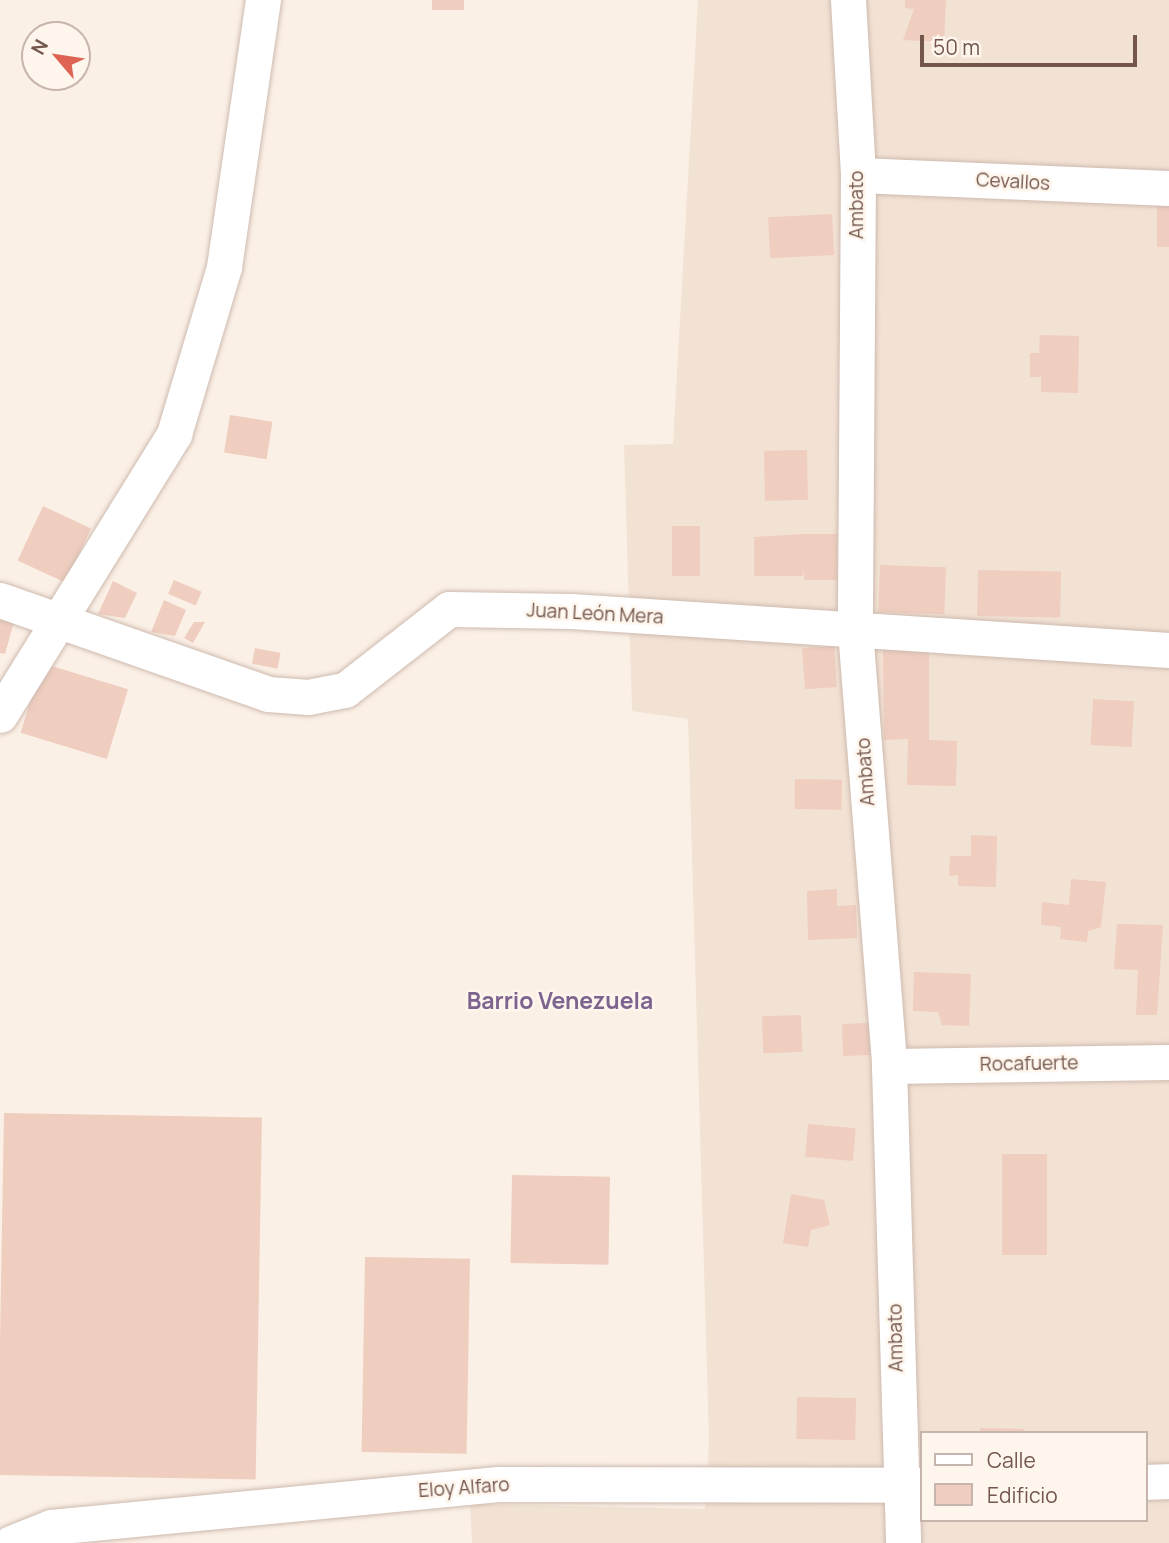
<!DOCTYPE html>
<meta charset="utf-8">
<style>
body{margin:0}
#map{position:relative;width:1169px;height:1543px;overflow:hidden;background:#fbf0e6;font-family:Manrope,sans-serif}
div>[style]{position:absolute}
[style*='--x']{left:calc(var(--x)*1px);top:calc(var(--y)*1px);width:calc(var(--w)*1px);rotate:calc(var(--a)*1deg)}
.residential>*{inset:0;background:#f2e2d4}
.building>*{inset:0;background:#efcdbf;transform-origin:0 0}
.roads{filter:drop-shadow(0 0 2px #cebaaf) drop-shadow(0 0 2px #cebaaf)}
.street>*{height:35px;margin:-17.5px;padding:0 17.5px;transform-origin:17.5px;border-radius:17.5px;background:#fff}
span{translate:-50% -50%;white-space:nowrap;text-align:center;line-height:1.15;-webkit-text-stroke:5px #fef5ec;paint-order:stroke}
.street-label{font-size:19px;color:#73564c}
.quarter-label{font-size:23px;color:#7c648f;font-weight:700}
.legend{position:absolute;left:920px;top:1431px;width:228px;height:91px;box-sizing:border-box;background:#fef5ec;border:2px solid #c6b5ac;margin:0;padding:9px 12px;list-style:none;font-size:21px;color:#73564c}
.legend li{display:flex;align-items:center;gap:14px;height:35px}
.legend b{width:35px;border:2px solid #c6b5ac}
.north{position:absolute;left:21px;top:21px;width:70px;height:70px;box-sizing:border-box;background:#fef5ec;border:2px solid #c6b5ac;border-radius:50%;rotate:299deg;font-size:19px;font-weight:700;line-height:28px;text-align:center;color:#73564c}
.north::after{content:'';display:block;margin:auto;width:24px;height:32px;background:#de6352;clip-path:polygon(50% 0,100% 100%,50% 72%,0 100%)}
.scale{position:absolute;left:920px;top:35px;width:217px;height:32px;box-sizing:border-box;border:4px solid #73564c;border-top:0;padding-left:9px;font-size:21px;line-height:24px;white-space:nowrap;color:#73564c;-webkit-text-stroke:5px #fef5ec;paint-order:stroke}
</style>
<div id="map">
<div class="residential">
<i style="clip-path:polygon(evenodd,698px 0,1169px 0,1169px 1543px,472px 1543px,470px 1504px,705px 1509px,709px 1441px,688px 719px,632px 711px,624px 445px,673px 444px,698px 0,922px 1433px,1146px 1433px,1146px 1520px,922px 1520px,922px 1433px)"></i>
</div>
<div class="building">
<i style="left:432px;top:0;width:32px;height:10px"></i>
<i style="clip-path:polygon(905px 0,946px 0,944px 42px,903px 40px,914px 9px,905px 8px)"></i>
<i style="left:1157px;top:205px;width:12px;height:42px"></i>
<i style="left:832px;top:214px;width:41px;height:64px;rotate:87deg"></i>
<i style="clip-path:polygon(1040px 335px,1079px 336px,1078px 393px,1041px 392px,1041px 377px,1030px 377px,1030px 353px,1039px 353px)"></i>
<i style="left:230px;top:415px;width:43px;height:38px;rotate:9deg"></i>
<i style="left:807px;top:450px;width:50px;height:43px;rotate:89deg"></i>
<i style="left:43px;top:506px;width:53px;height:60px;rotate:25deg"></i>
<i style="left:672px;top:526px;width:28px;height:50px"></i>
<i style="clip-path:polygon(804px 534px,837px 534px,837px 580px,804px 580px,804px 568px,803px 576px,754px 576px,754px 537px)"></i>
<i style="left:880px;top:565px;width:66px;height:47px;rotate:2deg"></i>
<i style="left:978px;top:570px;width:83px;height:46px;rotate:1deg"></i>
<i style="left:174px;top:580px;width:30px;height:15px;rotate:23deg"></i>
<i style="clip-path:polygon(113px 581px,137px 593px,125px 618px,98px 614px)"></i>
<i style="clip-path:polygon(164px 600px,186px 610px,175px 636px,151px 632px)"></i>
<i style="clip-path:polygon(0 606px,17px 611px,5px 654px,0 653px)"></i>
<i style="clip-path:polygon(194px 622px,205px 622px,193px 643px,184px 638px)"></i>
<i style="left:834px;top:646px;width:41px;height:32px;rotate:86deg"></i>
<i style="clip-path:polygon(883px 647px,929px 647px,929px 740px,957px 741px,956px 786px,907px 785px,908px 739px,884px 740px)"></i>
<i style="left:255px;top:648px;width:26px;height:16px;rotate:11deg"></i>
<i style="left:42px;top:663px;width:90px;height:73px;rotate:17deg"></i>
<i style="left:1093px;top:699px;width:41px;height:46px;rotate:3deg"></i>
<i style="left:795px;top:779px;width:47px;height:30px;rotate:1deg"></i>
<i style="clip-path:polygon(971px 835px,997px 836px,996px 887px,958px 886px,958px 875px,949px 876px,950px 856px,971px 856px)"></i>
<i style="clip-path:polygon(1071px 879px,1106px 882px,1101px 927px,1088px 931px,1087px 942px,1060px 939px,1061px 927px,1041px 925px,1042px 902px,1069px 905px)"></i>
<i style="clip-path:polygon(837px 889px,837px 906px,856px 905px,857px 938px,808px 940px,807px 891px)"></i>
<i style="clip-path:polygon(1117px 924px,1163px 925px,1157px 1015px,1136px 1015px,1138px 970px,1114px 969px)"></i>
<i style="clip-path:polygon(914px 972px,971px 974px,969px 1026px,942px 1025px,938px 1012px,913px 1011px)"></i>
<i style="left:801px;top:1015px;width:37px;height:39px;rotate:88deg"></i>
<i style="left:870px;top:1023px;width:32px;height:28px;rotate:88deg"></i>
<i style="left:4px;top:1113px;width:258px;height:362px;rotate:1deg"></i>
<i style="left:808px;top:1124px;width:48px;height:33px;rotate:5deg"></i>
<i style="left:1002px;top:1154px;width:45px;height:101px"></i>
<i style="left:512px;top:1175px;width:98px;height:88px;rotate:1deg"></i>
<i style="clip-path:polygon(791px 1194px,824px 1200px,830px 1225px,811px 1230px,808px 1247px,783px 1243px)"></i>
<i style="left:365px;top:1257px;width:105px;height:195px;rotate:1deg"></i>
<i style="left:797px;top:1397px;width:59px;height:42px;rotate:1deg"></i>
<i style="clip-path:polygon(980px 1428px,1024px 1429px,1024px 1433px,980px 1433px)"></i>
</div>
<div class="roads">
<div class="street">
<i style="--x:848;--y:0;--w:175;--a:86.7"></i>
<i style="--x:858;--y:175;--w:455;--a:90.4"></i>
<i style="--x:855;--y:630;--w:437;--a:85.5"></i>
<i style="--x:889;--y:1066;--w:477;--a:88.3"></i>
<i style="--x:858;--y:175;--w:311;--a:2.4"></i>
<i style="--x:0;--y:600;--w:284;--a:19.3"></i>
<i style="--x:268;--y:694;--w:40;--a:4.3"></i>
<i style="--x:308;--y:697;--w:38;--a:-11"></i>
<i style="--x:345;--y:690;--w:132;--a:-37.9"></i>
<i style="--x:449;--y:609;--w:122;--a:0.9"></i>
<i style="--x:571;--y:611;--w:599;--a:3.73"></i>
<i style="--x:0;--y:715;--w:331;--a:-58.2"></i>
<i style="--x:174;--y:434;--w:174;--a:-73.3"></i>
<i style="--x:224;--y:267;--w:270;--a:-81.7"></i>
<i style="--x:889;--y:1066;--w:280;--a:-0.8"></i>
<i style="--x:1146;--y:1482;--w:23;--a:-2"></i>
<i style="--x:11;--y:1543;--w:43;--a:-21.8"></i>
<i style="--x:51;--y:1527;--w:449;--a:-5.5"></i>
<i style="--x:498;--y:1484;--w:422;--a:0.1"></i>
</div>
</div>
<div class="street-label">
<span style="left:1013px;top:182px;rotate:3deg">Cevallos</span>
<span style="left:857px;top:205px;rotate:-90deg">Ambato</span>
<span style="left:595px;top:614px;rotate:3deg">Juan León Mera</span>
<span style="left:866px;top:772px;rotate:-94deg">Ambato</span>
<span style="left:1029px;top:1064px;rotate:-1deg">Rocafuerte</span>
<span style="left:896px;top:1338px;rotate:-91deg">Ambato</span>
<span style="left:464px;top:1488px;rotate:-4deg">Eloy Alfaro</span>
</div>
<div class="quarter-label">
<span style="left:560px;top:1000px">Barrio Venezuela</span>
</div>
<ul class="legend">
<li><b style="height:9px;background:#fff"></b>Calle</li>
<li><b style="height:19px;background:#efcdbf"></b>Edificio</li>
</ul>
<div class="north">N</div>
<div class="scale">50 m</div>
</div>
